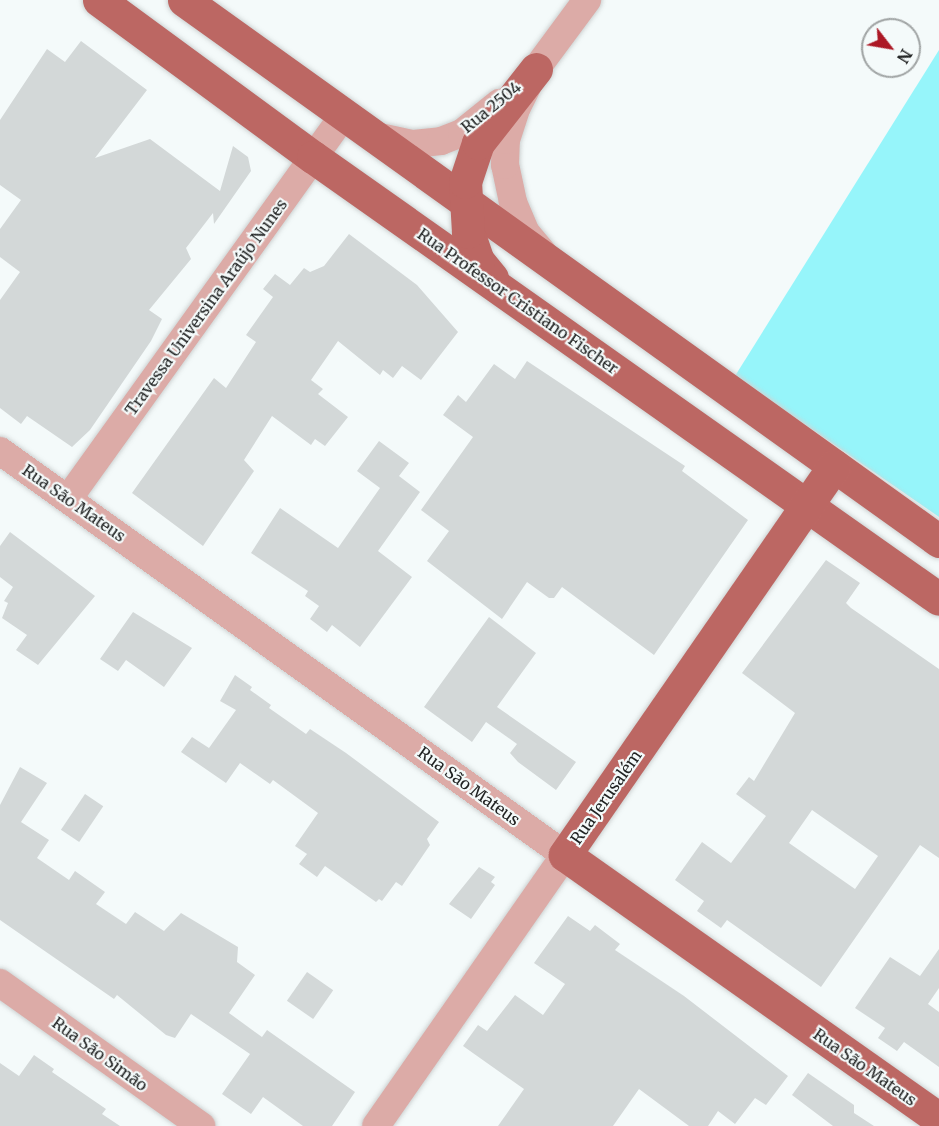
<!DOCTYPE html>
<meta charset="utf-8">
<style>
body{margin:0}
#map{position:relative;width:939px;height:1126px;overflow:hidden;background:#f4fafa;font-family:Merriweather,serif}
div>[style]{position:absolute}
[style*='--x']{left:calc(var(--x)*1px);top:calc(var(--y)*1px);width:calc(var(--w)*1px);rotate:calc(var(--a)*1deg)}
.green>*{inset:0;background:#96f5fa}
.building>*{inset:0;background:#d3d8d8;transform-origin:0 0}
.roads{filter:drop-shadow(0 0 2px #ced3d3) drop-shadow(0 0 2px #ced3d3)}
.minor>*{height:28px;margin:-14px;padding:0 14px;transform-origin:14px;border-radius:14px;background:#dcaba7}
.major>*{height:33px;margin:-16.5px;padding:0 16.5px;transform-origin:16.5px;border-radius:16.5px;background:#bc6763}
span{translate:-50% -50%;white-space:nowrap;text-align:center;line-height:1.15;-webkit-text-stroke:4.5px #f4fafa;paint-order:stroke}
.street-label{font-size:16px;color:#212323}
.north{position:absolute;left:861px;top:18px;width:60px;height:60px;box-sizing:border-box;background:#f4fafa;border:2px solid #a0a4a4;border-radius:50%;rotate:121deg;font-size:16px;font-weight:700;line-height:24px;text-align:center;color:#212323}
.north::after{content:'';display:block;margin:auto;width:21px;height:27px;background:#ac1825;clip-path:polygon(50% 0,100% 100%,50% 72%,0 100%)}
</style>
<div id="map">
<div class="green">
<i style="clip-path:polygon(939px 50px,939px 517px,735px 376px)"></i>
</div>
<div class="building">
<i style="clip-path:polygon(81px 41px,147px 90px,95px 158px,150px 139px,220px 191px,233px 146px,248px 157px,251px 171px,214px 224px,213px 213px,186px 248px,191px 259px,149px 310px,162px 319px,151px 341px,90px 430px,72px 447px,27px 416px,21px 424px,0 408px,0 300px,20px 272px,0 257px,0 229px,21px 200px,0 185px,0 120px,47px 49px,65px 62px)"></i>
<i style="clip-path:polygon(349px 234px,417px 285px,458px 332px,421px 380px,402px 366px,393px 378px,383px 370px,380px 375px,338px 341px,311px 380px,323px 389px,318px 394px,348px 417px,325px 446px,315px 439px,311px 445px,272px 416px,244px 460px,254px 471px,203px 546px,132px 493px,214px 378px,226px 388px,256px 342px,246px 335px,273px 297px,263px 289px,275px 274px,290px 285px,304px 268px,310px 272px,324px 266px)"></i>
<i style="clip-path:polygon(527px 361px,685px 466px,682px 471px,748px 520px,654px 655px,562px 587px,554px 598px,549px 598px,527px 582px,502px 619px,427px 561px,449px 531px,421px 510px,473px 437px,443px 415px,458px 395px,466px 402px,494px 364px,515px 379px)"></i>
<i style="clip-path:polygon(379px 441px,409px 463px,399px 476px,420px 492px,378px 551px,412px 577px,360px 647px,332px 625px,327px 632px,310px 619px,319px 606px,305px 596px,308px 591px,251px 553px,280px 508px,338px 548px,380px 488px,357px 471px)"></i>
<i style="clip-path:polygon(10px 532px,95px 596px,38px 665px,16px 650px,27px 635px,2px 618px,8px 603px,4px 601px,13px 587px,0 577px,0 546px)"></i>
<i style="clip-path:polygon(evenodd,826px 560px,860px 583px,846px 603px,851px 608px,939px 669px,939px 858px,920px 845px,821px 987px,727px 920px,721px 928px,697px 911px,704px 901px,675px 880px,702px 842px,731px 863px,766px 816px,736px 794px,749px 777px,754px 781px,795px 713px,742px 673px,826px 560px,812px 810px,878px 856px,855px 889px,789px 843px,812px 810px)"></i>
<i style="clip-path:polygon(133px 612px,192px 648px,164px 687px,126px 660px,118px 671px,100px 659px)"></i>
<i style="clip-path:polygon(489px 617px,536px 653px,497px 707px,576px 762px,556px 790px,518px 762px,510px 753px,517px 744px,486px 722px,472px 742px,424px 707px)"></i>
<i style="clip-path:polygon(235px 675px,252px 687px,250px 690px,271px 705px,269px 708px,306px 734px,310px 729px,346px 753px,439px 822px,427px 839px,430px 845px,402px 886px,396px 882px,382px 901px,379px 899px,376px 902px,325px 866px,317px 877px,299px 864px,307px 854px,295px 846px,318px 813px,273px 780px,270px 784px,240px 763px,226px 783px,181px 752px,192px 737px,209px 748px,236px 710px,220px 701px)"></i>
<i style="clip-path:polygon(20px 767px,47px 783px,21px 822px,49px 840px,37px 858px,69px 880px,75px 871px,105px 892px,96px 904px,126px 924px,135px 912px,164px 931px,181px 913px,238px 947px,237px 962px,255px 975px,229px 1013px,262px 1037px,267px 1030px,355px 1092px,332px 1126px,303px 1126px,263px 1097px,251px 1114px,222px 1094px,250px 1054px,191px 1014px,175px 1038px,166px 1035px,117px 995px,114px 999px,0 920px,0 805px)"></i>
<i style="left:85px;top:794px;width:22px;height:43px;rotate:34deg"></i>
<i style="clip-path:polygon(479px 867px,495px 877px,491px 882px,495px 885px,471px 919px,449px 904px)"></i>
<i style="clip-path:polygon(568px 916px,590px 931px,595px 925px,620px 944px,615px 950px,684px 996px,788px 1076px,766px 1105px,755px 1098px,735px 1124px,718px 1111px,708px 1126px,689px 1126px,639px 1089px,613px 1126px,498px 1126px,524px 1089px,463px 1046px,478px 1025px,487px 1031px,515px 995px,543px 1015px,565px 984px,534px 963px)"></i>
<i style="clip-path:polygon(939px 949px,939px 988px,928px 1004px,939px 1012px,939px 1067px,904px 1042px,897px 1051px,878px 1038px,885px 1028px,855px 1008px,890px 957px,920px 976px)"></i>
<i style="left:307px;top:972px;width:32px;height:35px;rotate:35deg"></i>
<i style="clip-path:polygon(34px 1055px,54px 1069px,52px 1072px,106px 1109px,102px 1114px,120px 1126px,0 1126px,0 1063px,19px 1076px)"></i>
<i style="clip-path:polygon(808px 1073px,854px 1105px,854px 1113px,874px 1126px,833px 1126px,792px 1095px)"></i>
</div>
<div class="roads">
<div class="minor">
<i style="--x:375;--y:136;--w:39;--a:12"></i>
<i style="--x:413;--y:144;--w:28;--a:-6"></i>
<i style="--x:441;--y:141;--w:22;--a:-21"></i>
<i style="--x:462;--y:133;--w:48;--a:-39"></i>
<i style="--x:543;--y:253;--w:26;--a:-130"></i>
<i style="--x:526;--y:233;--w:34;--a:-113"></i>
<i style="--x:513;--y:202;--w:38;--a:-102"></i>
<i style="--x:505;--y:165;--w:25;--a:-88"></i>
<i style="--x:506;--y:140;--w:35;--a:-72"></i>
<i style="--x:517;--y:107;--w:42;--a:-63.4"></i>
<i style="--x:536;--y:69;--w:86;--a:-53.5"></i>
<i style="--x:0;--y:451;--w:695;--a:35.57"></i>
<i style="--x:565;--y:855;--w:330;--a:124.9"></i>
<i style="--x:68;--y:499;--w:472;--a:-54.3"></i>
<i style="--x:0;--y:983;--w:247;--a:35.4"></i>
</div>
<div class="major">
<i style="--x:99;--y:0;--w:265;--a:36.3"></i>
<i style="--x:313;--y:157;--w:766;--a:35.22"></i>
<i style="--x:184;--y:0;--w:929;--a:35.62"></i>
<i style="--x:492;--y:278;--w:22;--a:-129"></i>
<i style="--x:478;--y:261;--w:31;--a:-109"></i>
<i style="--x:468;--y:232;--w:50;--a:-93.4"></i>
<i style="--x:465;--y:182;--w:41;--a:-71.6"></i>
<i style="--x:478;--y:143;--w:94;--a:-51.9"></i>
<i style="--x:834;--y:466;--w:473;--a:124.7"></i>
<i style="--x:565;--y:855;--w:458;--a:35.2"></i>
</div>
</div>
<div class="street-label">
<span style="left:491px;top:107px;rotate:-39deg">Rua 2504</span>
<span style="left:518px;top:301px;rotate:35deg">Rua Professor Cristiano Fischer</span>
<span style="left:206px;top:307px;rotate:-54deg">Travessa Universina Araújo Nunes</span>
<span style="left:74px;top:503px;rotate:35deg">Rua São Mateus</span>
<span style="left:469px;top:786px;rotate:36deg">Rua São Mateus</span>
<span style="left:606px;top:797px;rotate:-55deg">Rua Jerusalém</span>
<span style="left:100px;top:1054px;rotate:36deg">Rua São Simão</span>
<span style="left:865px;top:1067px;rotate:35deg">Rua São Mateus</span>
</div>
<div class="north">N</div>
</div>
